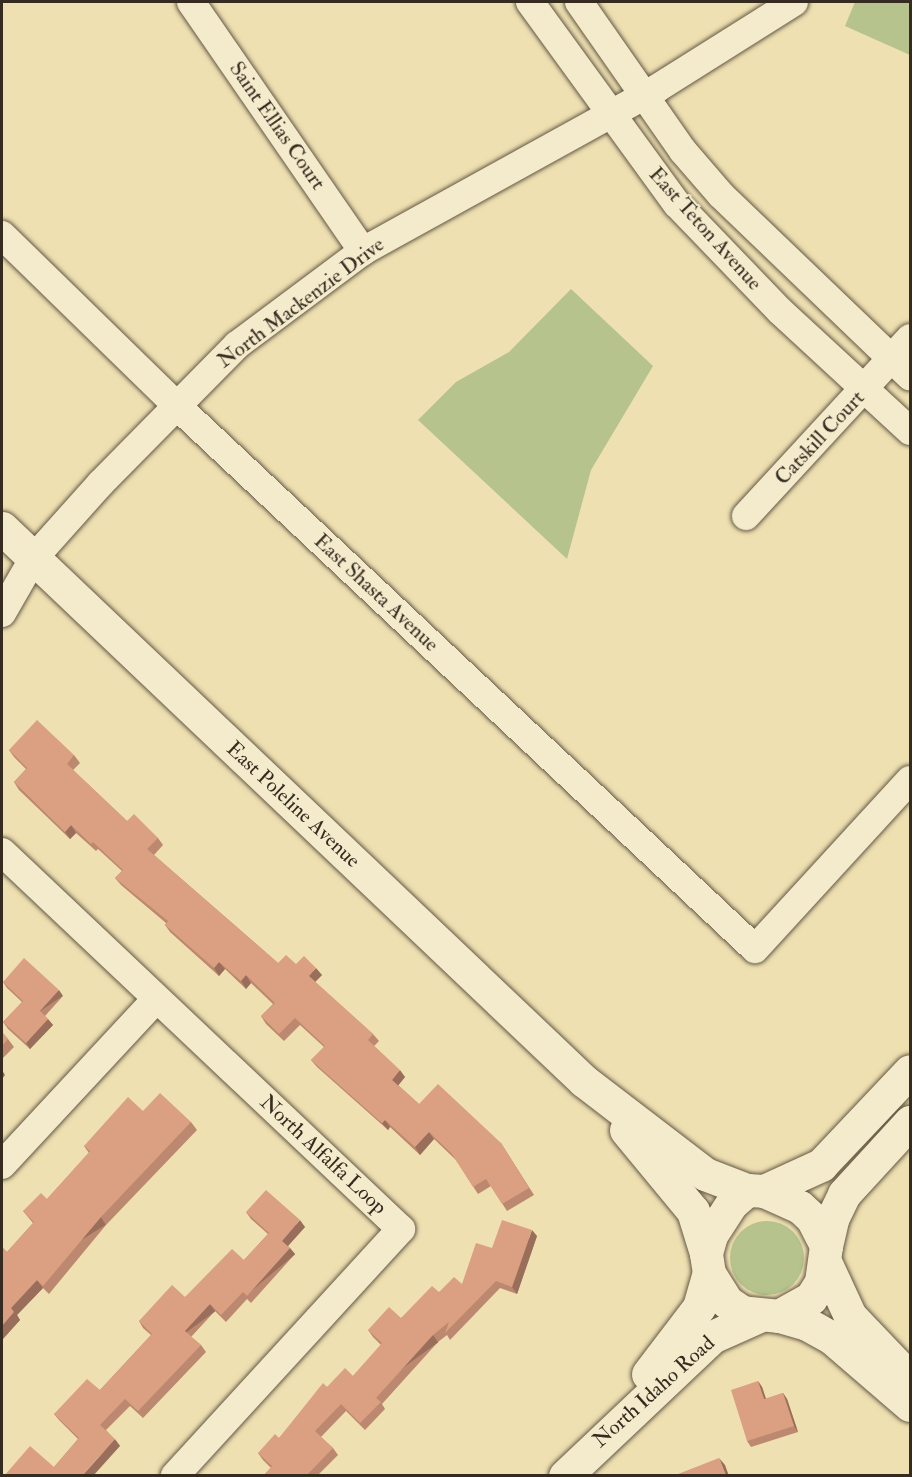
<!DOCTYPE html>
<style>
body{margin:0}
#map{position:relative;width:912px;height:1477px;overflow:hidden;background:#eee0b1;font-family:"IM FELL Double Pica",serif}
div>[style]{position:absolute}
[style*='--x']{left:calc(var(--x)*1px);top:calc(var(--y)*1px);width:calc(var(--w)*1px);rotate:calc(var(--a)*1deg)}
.green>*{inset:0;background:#b6c38d}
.round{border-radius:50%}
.roads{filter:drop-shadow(0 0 2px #645845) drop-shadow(0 0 2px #645845)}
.minor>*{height:28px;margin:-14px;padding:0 14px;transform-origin:14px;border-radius:14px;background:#f4ebcc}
.secondary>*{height:33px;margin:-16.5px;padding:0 16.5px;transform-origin:16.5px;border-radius:16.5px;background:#f4ebcc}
.wall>*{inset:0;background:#bc8970}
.shaded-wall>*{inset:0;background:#996f5b;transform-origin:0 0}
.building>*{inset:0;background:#db9f82}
span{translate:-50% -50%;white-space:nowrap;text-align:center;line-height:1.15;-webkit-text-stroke:4.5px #f4ebcc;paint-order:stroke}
.street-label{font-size:21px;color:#362b21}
.frame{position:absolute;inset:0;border:3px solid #362b21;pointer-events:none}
</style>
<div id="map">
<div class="green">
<i style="clip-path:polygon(855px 2px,910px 2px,910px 55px,845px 26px)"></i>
<i style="clip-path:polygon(571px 289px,653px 366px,591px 470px,567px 559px,418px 420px,456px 382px,509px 352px)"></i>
<i class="round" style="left:730px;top:1221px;width:74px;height:74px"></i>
</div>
<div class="roads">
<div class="minor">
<i style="--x:191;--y:2;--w:303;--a:55.4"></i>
<i style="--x:530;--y:2;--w:250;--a:54"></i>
<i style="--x:677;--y:204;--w:149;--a:46.1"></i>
<i style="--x:780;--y:311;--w:177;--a:42.7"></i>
<i style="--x:579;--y:2;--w:182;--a:55.1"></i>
<i style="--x:683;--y:151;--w:58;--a:49.2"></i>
<i style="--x:721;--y:195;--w:262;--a:43.8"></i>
<i style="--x:2;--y:235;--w:243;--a:44.3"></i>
<i style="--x:176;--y:405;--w:794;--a:43.21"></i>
<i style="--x:755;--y:949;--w:229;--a:-47.5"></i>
<i style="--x:746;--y:516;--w:242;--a:-47.3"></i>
<i style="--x:2;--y:613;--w:62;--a:-60.1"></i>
<i style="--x:33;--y:559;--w:102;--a:-48.2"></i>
<i style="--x:101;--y:483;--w:194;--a:-45.4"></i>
<i style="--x:237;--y:345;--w:157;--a:-36.7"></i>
<i style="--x:363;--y:251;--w:335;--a:-28.9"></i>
<i style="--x:656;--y:89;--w:163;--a:-32.2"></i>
<i style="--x:2;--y:852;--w:549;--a:43.38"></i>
<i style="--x:401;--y:1229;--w:335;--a:132.5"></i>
<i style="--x:2;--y:1165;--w:226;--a:-47.1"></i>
</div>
<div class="secondary">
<i style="--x:2;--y:528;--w:803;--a:43.54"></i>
<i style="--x:584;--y:1081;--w:153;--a:37.5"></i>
<i style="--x:705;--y:1174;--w:45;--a:20.9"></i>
<i style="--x:747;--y:1190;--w:17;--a:3"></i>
<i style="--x:764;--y:1191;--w:39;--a:24"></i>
<i style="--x:800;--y:1207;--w:16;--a:43"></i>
<i style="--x:812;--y:1218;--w:31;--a:63"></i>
<i style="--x:826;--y:1246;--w:36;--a:98"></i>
<i style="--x:821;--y:1282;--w:19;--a:122"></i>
<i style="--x:811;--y:1298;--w:37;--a:151"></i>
<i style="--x:779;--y:1316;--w:37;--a:-174"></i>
<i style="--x:742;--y:1312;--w:18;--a:-146"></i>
<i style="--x:727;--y:1302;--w:34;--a:-122"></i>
<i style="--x:709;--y:1273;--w:20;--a:-99"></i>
<i style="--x:706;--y:1253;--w:19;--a:-74"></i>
<i style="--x:711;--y:1235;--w:38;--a:-57"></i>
<i style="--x:732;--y:1203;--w:20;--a:-41"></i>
<i style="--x:626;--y:1130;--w:105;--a:50.4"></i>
<i style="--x:693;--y:1211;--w:44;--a:72.8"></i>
<i style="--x:764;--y:1191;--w:63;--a:-24.5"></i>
<i style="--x:821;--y:1165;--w:129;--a:-46.6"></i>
<i style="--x:826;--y:1246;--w:28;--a:-77"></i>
<i style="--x:832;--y:1219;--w:28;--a:-64"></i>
<i style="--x:844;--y:1194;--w:98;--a:-47.5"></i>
<i style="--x:826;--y:1264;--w:57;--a:65.2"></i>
<i style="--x:850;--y:1316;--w:87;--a:46.4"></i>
<i style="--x:779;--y:1316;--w:29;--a:16"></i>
<i style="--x:807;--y:1324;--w:29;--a:29"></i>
<i style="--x:832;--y:1338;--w:103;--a:40.7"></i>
<i style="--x:648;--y:1374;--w:84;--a:-52.7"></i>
<i style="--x:699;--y:1307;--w:35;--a:-74"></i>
<i style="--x:565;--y:1476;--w:202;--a:-43.4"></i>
<i style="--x:712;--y:1337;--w:51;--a:-24.1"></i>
</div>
</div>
<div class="wall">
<i style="clip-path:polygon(9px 750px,74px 755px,80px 763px,73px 770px,127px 821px,158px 838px,163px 845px,154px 855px,278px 963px,296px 964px,322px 975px,315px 982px,373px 1034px,379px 1041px,374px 1046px,405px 1077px,398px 1085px,419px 1104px,501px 1143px,534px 1195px,507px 1211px,491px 1186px,478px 1194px,456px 1160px,434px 1139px,420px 1155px,390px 1127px,388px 1130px,317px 1067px,311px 1060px,324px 1047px,300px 1025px,284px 1041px,266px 1024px,261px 1016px,273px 1004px,251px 983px,246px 989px,225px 969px,219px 976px,170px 932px,165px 925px,166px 923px,121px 885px,115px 878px,122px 871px,98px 849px,96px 851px,76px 833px,70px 839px,19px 790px,14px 782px,26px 769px,14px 757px)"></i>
<i style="clip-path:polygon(3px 982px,63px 996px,45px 1016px,53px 1025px,30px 1049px,8px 1029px,3px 1022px,22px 1002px,7px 988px)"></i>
<i style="clip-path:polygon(2px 1032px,8px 1039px,14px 1047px,2px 1059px)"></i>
<i style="clip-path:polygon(143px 1111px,191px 1122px,197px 1130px,106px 1225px,49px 1294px,43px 1288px,17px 1315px,20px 1320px,2px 1340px,2px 1247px,7px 1252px,33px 1223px,23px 1211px,47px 1199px,89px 1153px,84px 1146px)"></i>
<i style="clip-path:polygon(246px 1212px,305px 1227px,288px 1246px,295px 1254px,251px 1303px,247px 1299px,226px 1322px,215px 1311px,191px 1337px,201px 1345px,206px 1352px,143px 1418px,130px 1406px,106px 1430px,120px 1446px,54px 1467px,78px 1439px,59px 1420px,54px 1414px,100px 1390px,151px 1335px,143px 1328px,139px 1321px,185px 1297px,244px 1260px,268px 1234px,251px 1219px)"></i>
<i style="clip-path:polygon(537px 1236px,517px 1294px,500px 1288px,450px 1340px,447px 1335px,438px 1342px,382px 1404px,385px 1409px,365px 1430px,346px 1411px,321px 1437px,333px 1448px,338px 1455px,317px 1476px,263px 1476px,271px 1468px,263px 1460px,258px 1453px,279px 1438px,327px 1387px,353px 1376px,381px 1345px,373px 1337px,368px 1330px,401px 1318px,439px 1292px,462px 1284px,492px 1248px)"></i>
<i style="clip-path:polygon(758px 1381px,762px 1387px,766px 1399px,783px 1393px,787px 1399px,798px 1432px,751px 1447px,747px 1441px)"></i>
</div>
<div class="shaded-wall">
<i style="clip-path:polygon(71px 825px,76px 833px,70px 839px,65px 832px)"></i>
<i style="clip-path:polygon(219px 962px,225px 969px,219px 976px,214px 968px)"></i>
<i style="clip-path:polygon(316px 968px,322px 975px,314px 983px,309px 976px)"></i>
<i style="clip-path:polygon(246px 975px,251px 983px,246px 989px,241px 981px)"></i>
<i style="left:59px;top:990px;width:7px;height:28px;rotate:56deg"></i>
<i style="clip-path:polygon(48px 1019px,53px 1025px,30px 1049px,26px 1043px)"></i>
<i style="clip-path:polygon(2px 1070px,5px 1075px,2px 1079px)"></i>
<i style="clip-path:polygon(400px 1070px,405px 1077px,397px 1087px,392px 1080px)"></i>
<i style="clip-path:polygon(385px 1120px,390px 1127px,388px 1130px,382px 1123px)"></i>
<i style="clip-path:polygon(429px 1132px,434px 1139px,420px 1155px,415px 1147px)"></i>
<i style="left:101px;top:1217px;width:9px;height:90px;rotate:58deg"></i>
<i style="clip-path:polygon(300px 1220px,305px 1227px,287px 1247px,282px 1241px)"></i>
<i style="clip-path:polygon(532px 1230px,537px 1236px,517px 1294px,512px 1287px)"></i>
<i style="left:290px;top:1248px;width:8px;height:64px;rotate:50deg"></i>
<i style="clip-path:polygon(37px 1280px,43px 1288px,17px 1315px,20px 1320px,2px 1340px,2px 1326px,11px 1308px)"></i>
<i style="left:210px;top:1304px;width:9px;height:37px;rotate:54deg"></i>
<i style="left:433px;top:1335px;width:9px;height:85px;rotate:54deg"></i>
<i style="clip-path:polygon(758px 1381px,762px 1387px,768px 1405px,764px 1399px)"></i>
<i style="clip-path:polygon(783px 1393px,787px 1399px,798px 1432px,794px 1426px)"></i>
<i style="clip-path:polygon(115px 1439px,120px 1446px,93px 1476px,82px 1476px)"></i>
<i style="clip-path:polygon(719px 1458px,725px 1465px,729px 1476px,726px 1476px)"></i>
</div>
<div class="building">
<i style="clip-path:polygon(37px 720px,74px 755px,67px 764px,127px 821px,134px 814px,158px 838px,147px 849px,278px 963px,286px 955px,296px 964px,304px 956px,316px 968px,309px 976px,373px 1034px,368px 1040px,400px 1070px,392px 1080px,419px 1104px,438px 1084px,501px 1143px,529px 1188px,502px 1204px,486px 1179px,473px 1187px,452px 1154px,429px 1132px,415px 1147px,385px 1120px,382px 1123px,311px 1060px,325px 1046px,295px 1018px,279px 1034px,261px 1016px,275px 1003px,246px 975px,241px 981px,219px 962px,214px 968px,165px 925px,168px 921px,115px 878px,123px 870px,93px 842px,91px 844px,71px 825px,65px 832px,14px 782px,27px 768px,9px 750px)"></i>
<i style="clip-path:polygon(24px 958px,59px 990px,40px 1011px,48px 1019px,26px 1043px,3px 1022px,23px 1001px,3px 982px)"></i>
<i style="clip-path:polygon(2px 1032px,8px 1039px,2px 1046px)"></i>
<i style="clip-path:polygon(160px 1093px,191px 1122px,101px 1217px,43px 1286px,37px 1280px,11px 1308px,14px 1312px,2px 1326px,2px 1247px,7px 1252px,34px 1222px,23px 1211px,41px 1193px,47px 1199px,90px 1151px,84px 1146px,128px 1097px,143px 1111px)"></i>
<i style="clip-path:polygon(266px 1190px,300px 1220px,282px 1241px,290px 1248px,247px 1296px,243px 1292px,221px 1315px,210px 1304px,185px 1331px,201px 1345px,138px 1411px,125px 1399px,100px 1425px,115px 1439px,82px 1476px,4px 1476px,30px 1446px,54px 1467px,79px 1438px,54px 1414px,87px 1379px,100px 1390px,152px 1334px,139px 1321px,172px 1285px,185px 1297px,232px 1249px,244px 1260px,269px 1233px,246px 1212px)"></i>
<i style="clip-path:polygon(502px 1220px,532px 1230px,512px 1287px,496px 1281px,445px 1333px,449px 1322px,433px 1335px,376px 1398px,381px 1402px,360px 1423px,341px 1404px,315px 1431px,333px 1448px,306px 1476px,263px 1476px,272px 1466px,258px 1453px,275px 1434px,279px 1438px,323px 1383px,327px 1387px,345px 1368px,353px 1376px,382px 1343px,368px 1330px,389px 1307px,401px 1318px,432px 1286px,439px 1292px,454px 1277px,462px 1284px,476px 1243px,492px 1248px)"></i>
<i style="clip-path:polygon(758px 1381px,764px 1399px,783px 1393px,794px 1426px,747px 1441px,731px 1390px)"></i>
<i style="clip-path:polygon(719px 1458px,726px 1476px,673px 1476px)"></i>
</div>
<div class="street-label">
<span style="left:277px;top:126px;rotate:55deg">Saint Ellias Court</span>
<span style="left:705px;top:229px;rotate:48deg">East Teton Avenue</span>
<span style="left:301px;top:303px;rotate:-37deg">North Mackenzie Drive</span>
<span style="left:820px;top:438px;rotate:-47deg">Catskill Court</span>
<span style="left:376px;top:593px;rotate:43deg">East Shasta Avenue</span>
<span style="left:293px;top:805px;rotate:43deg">East Poleline Avenue</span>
<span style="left:323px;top:1155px;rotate:43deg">North Alfalfa Loop</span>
<span style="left:654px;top:1392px;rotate:-42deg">North Idaho Road</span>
</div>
<div class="frame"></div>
</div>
